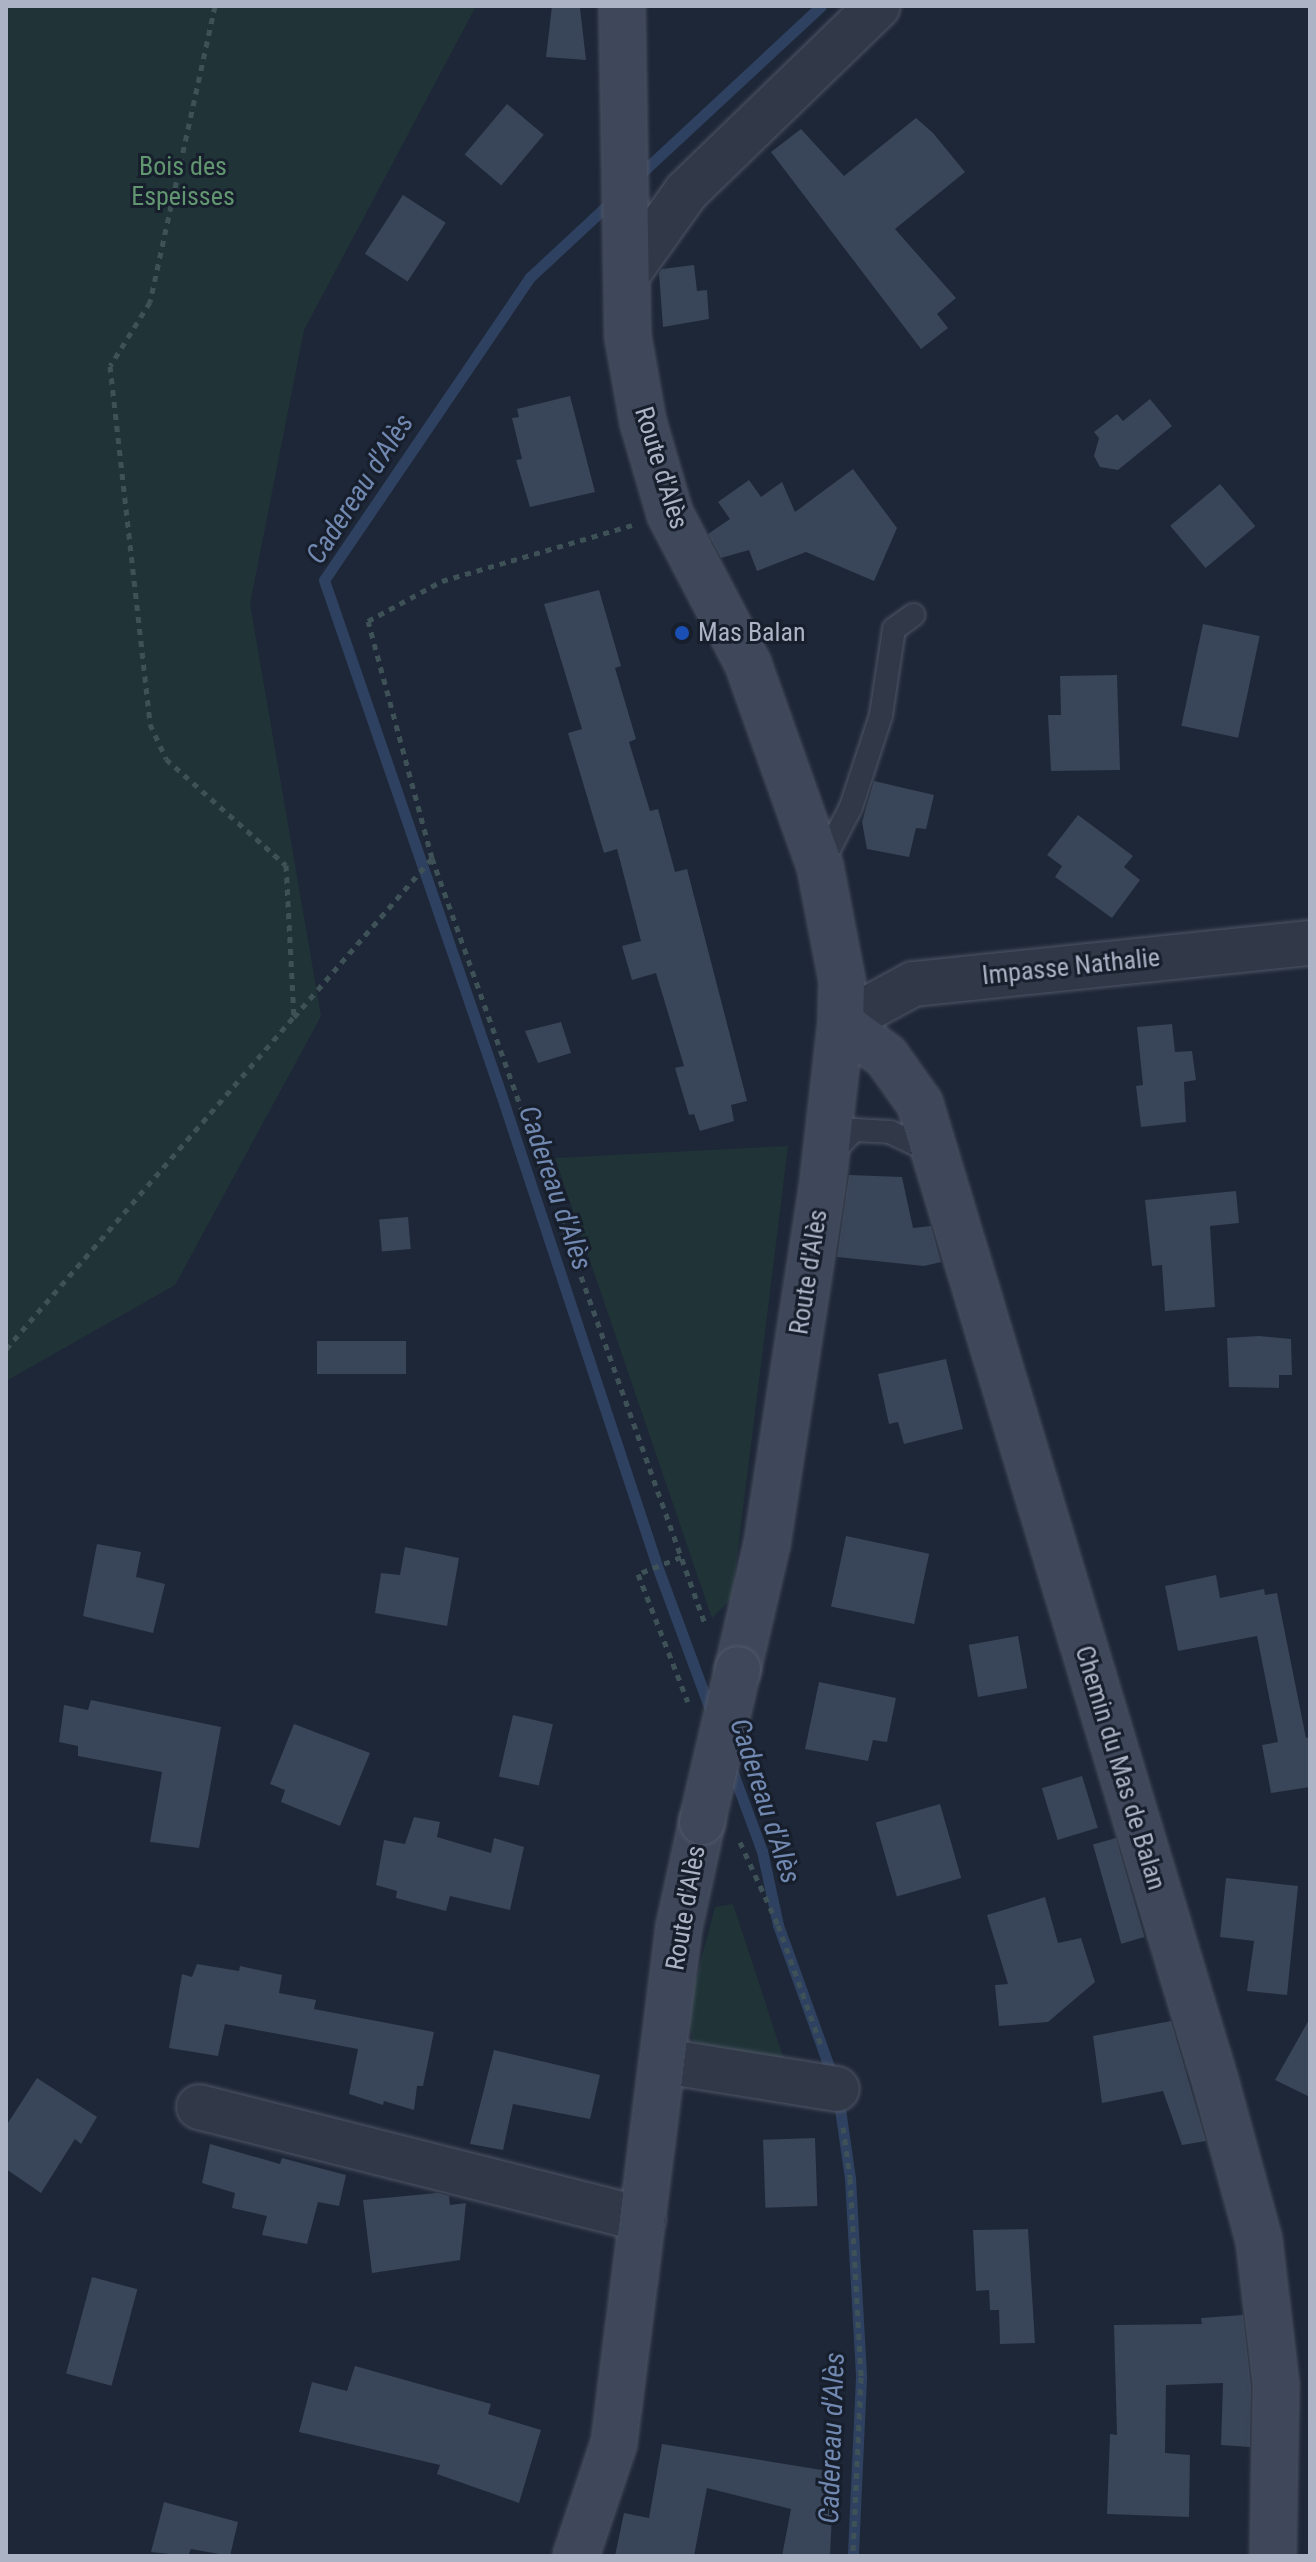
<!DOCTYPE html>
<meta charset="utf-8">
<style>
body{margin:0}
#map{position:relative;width:1316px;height:2562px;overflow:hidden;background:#1e2737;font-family:"Roboto Condensed",sans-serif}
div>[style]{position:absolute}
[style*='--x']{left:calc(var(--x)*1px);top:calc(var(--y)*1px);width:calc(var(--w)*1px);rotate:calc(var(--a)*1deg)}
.green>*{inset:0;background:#203438}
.stream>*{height:11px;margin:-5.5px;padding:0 5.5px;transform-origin:5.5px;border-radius:5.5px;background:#2f4160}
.building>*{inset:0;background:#394558;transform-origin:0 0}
.path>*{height:5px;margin-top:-2.5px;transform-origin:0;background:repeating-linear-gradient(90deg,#3d5156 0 6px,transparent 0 12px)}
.roads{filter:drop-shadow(0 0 2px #4f5666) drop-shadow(0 0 2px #4f5666)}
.lane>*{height:22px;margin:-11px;padding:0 11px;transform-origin:11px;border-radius:11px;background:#313948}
.street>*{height:44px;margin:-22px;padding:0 22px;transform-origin:22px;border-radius:22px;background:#313948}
.secondary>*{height:44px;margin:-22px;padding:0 22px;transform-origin:22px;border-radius:22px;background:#3f485b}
.bridges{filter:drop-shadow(0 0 2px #4f5666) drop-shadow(0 0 2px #4f5666)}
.secondary-bridge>*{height:44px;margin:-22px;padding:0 22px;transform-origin:22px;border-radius:22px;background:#3f485b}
.dots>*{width:22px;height:22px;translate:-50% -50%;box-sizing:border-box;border:4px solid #171e2c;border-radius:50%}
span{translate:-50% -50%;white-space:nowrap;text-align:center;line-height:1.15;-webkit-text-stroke:6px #171e2c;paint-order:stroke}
.park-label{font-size:26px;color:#629671}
.street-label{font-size:26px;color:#abb3c5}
.poi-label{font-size:26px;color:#abb3c5}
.left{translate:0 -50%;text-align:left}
.water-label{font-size:28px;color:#7188b0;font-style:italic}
.frame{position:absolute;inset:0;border:8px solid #abb3c5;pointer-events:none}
</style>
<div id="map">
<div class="green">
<i style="clip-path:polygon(6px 6px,476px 6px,304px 330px,250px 604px,321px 1016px,175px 1285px,6px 1381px)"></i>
<i style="clip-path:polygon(788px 1146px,732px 1598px,712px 1618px,555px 1158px)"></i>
<i style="clip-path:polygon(733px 1904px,788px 2072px,693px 2041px,687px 2014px,715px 1907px)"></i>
</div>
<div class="stream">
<i style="--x:637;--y:177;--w:251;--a:-42.9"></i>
<i style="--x:613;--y:200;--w:113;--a:137.1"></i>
<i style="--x:530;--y:277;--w:366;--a:124.2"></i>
<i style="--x:324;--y:580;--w:544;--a:71"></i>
<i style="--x:501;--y:1094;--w:497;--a:71.7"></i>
<i style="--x:657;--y:1566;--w:159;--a:69.7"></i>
<i style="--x:730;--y:1765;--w:92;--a:69.6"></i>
<i style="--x:762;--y:1851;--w:76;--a:77.8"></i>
<i style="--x:778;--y:1925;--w:163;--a:70.2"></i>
<i style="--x:838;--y:2095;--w:84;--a:81.8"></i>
<i style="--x:850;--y:2178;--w:199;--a:86.8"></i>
<i style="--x:861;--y:2377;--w:179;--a:92.6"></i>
</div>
<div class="building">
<i style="clip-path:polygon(552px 6px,580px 8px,586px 60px,546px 57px)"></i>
<i style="left:507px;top:104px;width:48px;height:66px;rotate:40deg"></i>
<i style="clip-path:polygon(916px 118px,933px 133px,965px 172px,895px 229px,956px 298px,937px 314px,948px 328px,921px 349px,771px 152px,801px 129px,844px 176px)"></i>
<i style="left:403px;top:195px;width:51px;height:70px;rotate:33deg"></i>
<i style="clip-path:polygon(694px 265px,697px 291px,707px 290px,709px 319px,663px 327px,659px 273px,662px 269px)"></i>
<i style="clip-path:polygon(570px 396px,595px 492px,530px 507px,516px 460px,522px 459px,512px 418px,519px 417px,517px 409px)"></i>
<i style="clip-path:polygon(1150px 399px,1172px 426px,1118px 470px,1100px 467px,1094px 456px,1099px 438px,1094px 432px,1117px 414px,1123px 421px)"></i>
<i style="clip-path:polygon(853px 469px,897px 528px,874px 581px,806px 552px,757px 571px,749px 550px,721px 558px,708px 534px,730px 519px,718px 502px,749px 480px,761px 497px,782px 482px,795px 512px)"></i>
<i style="left:1220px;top:484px;width:55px;height:65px;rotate:50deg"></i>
<i style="clip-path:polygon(599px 590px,621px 666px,615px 668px,636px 739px,629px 742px,650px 811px,658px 809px,675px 872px,687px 869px,747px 1101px,731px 1105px,734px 1121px,700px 1131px,694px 1114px,689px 1115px,675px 1068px,684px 1066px,656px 973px,632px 980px,622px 946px,641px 941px,617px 849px,604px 853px,568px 733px,582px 729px,544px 604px)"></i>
<i style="left:1203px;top:624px;width:58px;height:104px;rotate:12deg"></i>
<i style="clip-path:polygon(1117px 675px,1120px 770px,1051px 771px,1048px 715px,1061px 715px,1060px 676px)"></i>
<i style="clip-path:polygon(874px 781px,934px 795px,926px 829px,916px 828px,909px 857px,867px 849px,862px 822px)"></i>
<i style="clip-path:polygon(1078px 815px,1133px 856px,1124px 867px,1140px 880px,1112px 918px,1055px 877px,1062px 866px,1047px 855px)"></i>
<i style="clip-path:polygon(561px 1022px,571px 1053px,538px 1063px,525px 1031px)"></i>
<i style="clip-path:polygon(1172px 1024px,1175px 1052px,1192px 1051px,1196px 1080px,1184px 1082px,1186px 1122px,1141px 1127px,1136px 1086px,1143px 1085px,1137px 1027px)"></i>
<i style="clip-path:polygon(849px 1175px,902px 1177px,913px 1228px,931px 1226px,941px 1262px,924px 1266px,837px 1257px)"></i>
<i style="clip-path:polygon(1236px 1191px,1239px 1223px,1210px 1226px,1215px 1307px,1165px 1311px,1162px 1265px,1152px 1266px,1145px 1200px)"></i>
<i style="left:408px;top:1217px;width:32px;height:29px;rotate:85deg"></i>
<i style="clip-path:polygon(1259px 1336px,1291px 1339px,1292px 1375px,1279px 1375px,1279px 1388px,1229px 1387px,1227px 1338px)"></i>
<i style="left:317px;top:1341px;width:89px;height:33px"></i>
<i style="clip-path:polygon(946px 1359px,963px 1429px,904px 1444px,898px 1422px,889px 1424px,878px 1374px)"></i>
<i style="left:846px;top:1536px;width:85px;height:72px;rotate:12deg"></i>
<i style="clip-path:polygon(97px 1544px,141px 1552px,136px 1577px,165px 1584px,153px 1633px,83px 1616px)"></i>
<i style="clip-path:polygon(405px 1547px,459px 1558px,447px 1626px,375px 1613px,381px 1573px,400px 1575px)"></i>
<i style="clip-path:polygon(1216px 1575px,1220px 1598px,1264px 1589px,1265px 1595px,1277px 1593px,1306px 1738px,1310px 1737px,1310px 1787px,1271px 1793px,1262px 1745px,1278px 1742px,1257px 1636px,1178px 1651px,1165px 1586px)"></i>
<i style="left:1018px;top:1636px;width:53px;height:50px;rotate:80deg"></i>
<i style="clip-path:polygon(819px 1682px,896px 1698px,887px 1742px,873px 1740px,868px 1761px,805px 1749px)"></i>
<i style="clip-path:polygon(91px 1700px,221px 1727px,199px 1848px,150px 1842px,162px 1772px,78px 1756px,78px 1746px,59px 1742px,64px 1705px,88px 1710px)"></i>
<i style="left:513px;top:1715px;width:41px;height:63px;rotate:13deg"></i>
<i style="clip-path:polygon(294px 1724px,370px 1753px,340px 1826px,281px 1802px,285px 1790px,270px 1784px)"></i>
<i style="left:1082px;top:1776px;width:54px;height:42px;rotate:73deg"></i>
<i style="left:940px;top:1804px;width:77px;height:67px;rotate:74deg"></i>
<i style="clip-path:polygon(414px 1817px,440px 1822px,437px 1837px,491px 1853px,494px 1838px,524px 1847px,510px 1910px,450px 1896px,446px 1911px,396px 1898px,397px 1891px,376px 1885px,384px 1840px,405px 1844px)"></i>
<i style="left:1116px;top:1838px;width:103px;height:24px;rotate:74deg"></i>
<i style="clip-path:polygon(1226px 1878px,1298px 1886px,1287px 1995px,1247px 1991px,1254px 1941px,1220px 1937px)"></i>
<i style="clip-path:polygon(1045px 1897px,1058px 1943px,1081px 1938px,1095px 1982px,1048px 2022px,999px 2026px,995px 1985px,1008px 1984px,987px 1915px)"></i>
<i style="clip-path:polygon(197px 1964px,239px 1971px,240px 1966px,282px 1975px,279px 1993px,316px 2000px,314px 2009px,434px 2032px,423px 2086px,417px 2086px,414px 2110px,384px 2101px,383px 2105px,349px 2094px,358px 2049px,225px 2024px,218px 2056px,169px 2048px,182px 1974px,192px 1977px)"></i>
<i style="clip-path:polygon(1310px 2018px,1310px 2097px,1275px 2080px)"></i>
<i style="clip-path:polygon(1171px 2021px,1206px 2141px,1182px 2145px,1163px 2091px,1102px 2103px,1093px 2036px)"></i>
<i style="clip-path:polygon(494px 2050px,600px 2075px,590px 2119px,513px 2104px,503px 2150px,470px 2144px)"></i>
<i style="clip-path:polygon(37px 2078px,97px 2117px,81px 2144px,75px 2139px,41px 2193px,6px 2169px,6px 2126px)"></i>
<i style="left:815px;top:2138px;width:68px;height:52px;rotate:88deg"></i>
<i style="clip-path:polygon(210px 2144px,280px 2164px,282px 2158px,346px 2175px,339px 2206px,318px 2202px,307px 2244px,262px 2235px,267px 2216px,232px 2208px,235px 2193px,202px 2183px)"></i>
<i style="clip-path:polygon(437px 2193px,449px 2196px,450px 2205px,466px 2203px,460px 2260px,372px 2273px,363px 2200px)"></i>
<i style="clip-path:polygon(1028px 2229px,1035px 2343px,1000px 2344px,999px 2310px,990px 2310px,989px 2290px,976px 2291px,973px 2230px)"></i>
<i style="left:92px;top:2277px;width:47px;height:100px;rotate:15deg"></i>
<i style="clip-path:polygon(1243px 2315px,1251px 2386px,1250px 2447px,1221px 2445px,1223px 2383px,1166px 2385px,1165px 2453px,1190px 2455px,1189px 2517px,1107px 2514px,1110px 2434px,1117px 2435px,1114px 2325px,1202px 2324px,1201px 2318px)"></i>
<i style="clip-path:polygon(355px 2366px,491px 2404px,488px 2414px,541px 2430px,519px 2503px,437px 2474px,440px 2465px,299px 2432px,312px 2382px,347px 2391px)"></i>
<i style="clip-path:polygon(662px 2444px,834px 2472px,830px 2556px,782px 2556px,791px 2509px,707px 2488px,694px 2556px,615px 2556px,624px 2513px,649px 2518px)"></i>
<i style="clip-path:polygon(164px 2502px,238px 2522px,230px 2556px,191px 2549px,188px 2556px,151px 2552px)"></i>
</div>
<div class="path">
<i style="--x:215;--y:6;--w:303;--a:102.4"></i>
<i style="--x:150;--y:302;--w:75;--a:122"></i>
<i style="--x:110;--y:366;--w:360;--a:83.6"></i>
<i style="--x:150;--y:724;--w:38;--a:65"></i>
<i style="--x:166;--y:759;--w:160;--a:41.5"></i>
<i style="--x:286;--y:865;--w:152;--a:87"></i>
<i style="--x:294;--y:1017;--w:211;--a:-49"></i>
<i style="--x:432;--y:858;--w:813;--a:70.38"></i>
<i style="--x:432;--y:858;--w:245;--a:-105.1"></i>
<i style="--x:368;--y:621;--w:84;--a:-28.4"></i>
<i style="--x:442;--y:581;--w:198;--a:-16.4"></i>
<i style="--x:6;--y:1349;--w:440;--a:-49.1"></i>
<i style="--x:681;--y:1557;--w:46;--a:158.4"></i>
<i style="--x:638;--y:1574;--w:137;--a:68.7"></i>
<i style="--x:740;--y:1842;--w:91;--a:65.4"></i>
<i style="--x:778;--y:1925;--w:127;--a:70.3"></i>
<i style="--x:843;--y:2127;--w:51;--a:82.2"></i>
<i style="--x:850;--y:2178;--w:199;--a:86.8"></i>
<i style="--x:861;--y:2377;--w:179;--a:92.6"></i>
</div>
<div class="roads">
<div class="lane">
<i style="--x:821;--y:865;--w:65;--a:-62.7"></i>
<i style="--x:851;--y:807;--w:97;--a:-71.9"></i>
<i style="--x:881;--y:715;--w:87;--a:-81.4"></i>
<i style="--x:894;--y:629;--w:24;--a:-36"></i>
<i style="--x:830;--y:1155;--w:35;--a:-46"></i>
<i style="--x:854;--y:1130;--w:36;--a:3"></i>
<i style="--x:890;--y:1132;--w:47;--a:25.5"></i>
</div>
<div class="street">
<i style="--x:629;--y:272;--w:98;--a:-54.5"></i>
<i style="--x:686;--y:192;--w:267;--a:-44.1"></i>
<i style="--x:841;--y:1023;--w:82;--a:-28.4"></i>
<i style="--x:913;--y:984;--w:399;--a:-5.9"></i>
<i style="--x:664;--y:2061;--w:175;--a:9.2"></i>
<i style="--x:199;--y:2107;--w:458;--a:14.2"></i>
</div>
<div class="secondary">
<i style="--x:622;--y:6;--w:331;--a:89"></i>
<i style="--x:628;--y:337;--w:86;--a:80"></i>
<i style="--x:643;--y:422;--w:96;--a:73.6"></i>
<i style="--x:670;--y:514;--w:169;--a:62.5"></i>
<i style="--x:748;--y:664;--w:214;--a:70.4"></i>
<i style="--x:820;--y:866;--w:116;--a:79.1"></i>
<i style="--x:842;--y:980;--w:43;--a:91.3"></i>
<i style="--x:841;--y:1023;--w:167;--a:96.5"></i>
<i style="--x:822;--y:1189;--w:359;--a:98.8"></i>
<i style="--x:767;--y:1544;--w:128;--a:103.1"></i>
<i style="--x:841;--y:1023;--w:56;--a:36.3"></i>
<i style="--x:886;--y:1056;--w:59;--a:54.7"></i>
<i style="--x:920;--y:1104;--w:1024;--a:73.19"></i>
<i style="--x:1216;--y:2084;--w:162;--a:74.6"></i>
<i style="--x:1259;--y:2240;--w:146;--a:83.3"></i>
<i style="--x:1276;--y:2385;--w:171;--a:91"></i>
<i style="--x:576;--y:2556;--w:119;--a:-71.4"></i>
<i style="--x:614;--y:2443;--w:520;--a:-82.82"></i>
<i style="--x:679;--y:1927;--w:107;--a:-77.6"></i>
</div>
</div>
<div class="bridges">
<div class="secondary-bridge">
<i style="--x:702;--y:1822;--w:157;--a:-76.8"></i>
</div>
</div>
<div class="dots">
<i style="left:682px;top:633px;background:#1a4fb4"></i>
</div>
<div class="park-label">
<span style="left:183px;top:182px">Bois des<br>Espeisses</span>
</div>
<div class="street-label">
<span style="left:661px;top:468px;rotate:73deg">Route d'Alès</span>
<span style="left:1071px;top:967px;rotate:-6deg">Impasse Nathalie</span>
<span style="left:809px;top:1272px;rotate:-81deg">Route d'Alès</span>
<span style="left:1120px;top:1768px;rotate:73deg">Chemin du Mas de Balan</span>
<span style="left:686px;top:1908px;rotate:-80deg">Route d'Alès</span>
</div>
<div class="poi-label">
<span class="left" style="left:698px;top:633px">Mas Balan</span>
</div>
<div class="water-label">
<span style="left:360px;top:489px;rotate:-57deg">Cadereau d'Alès</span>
<span style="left:555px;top:1188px;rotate:71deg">Cadereau d'Alès</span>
<span style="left:765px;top:1801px;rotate:72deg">Cadereau d'Alès</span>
<span style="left:832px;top:2438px;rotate:-88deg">Cadereau d'Alès</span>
</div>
<div class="frame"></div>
</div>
